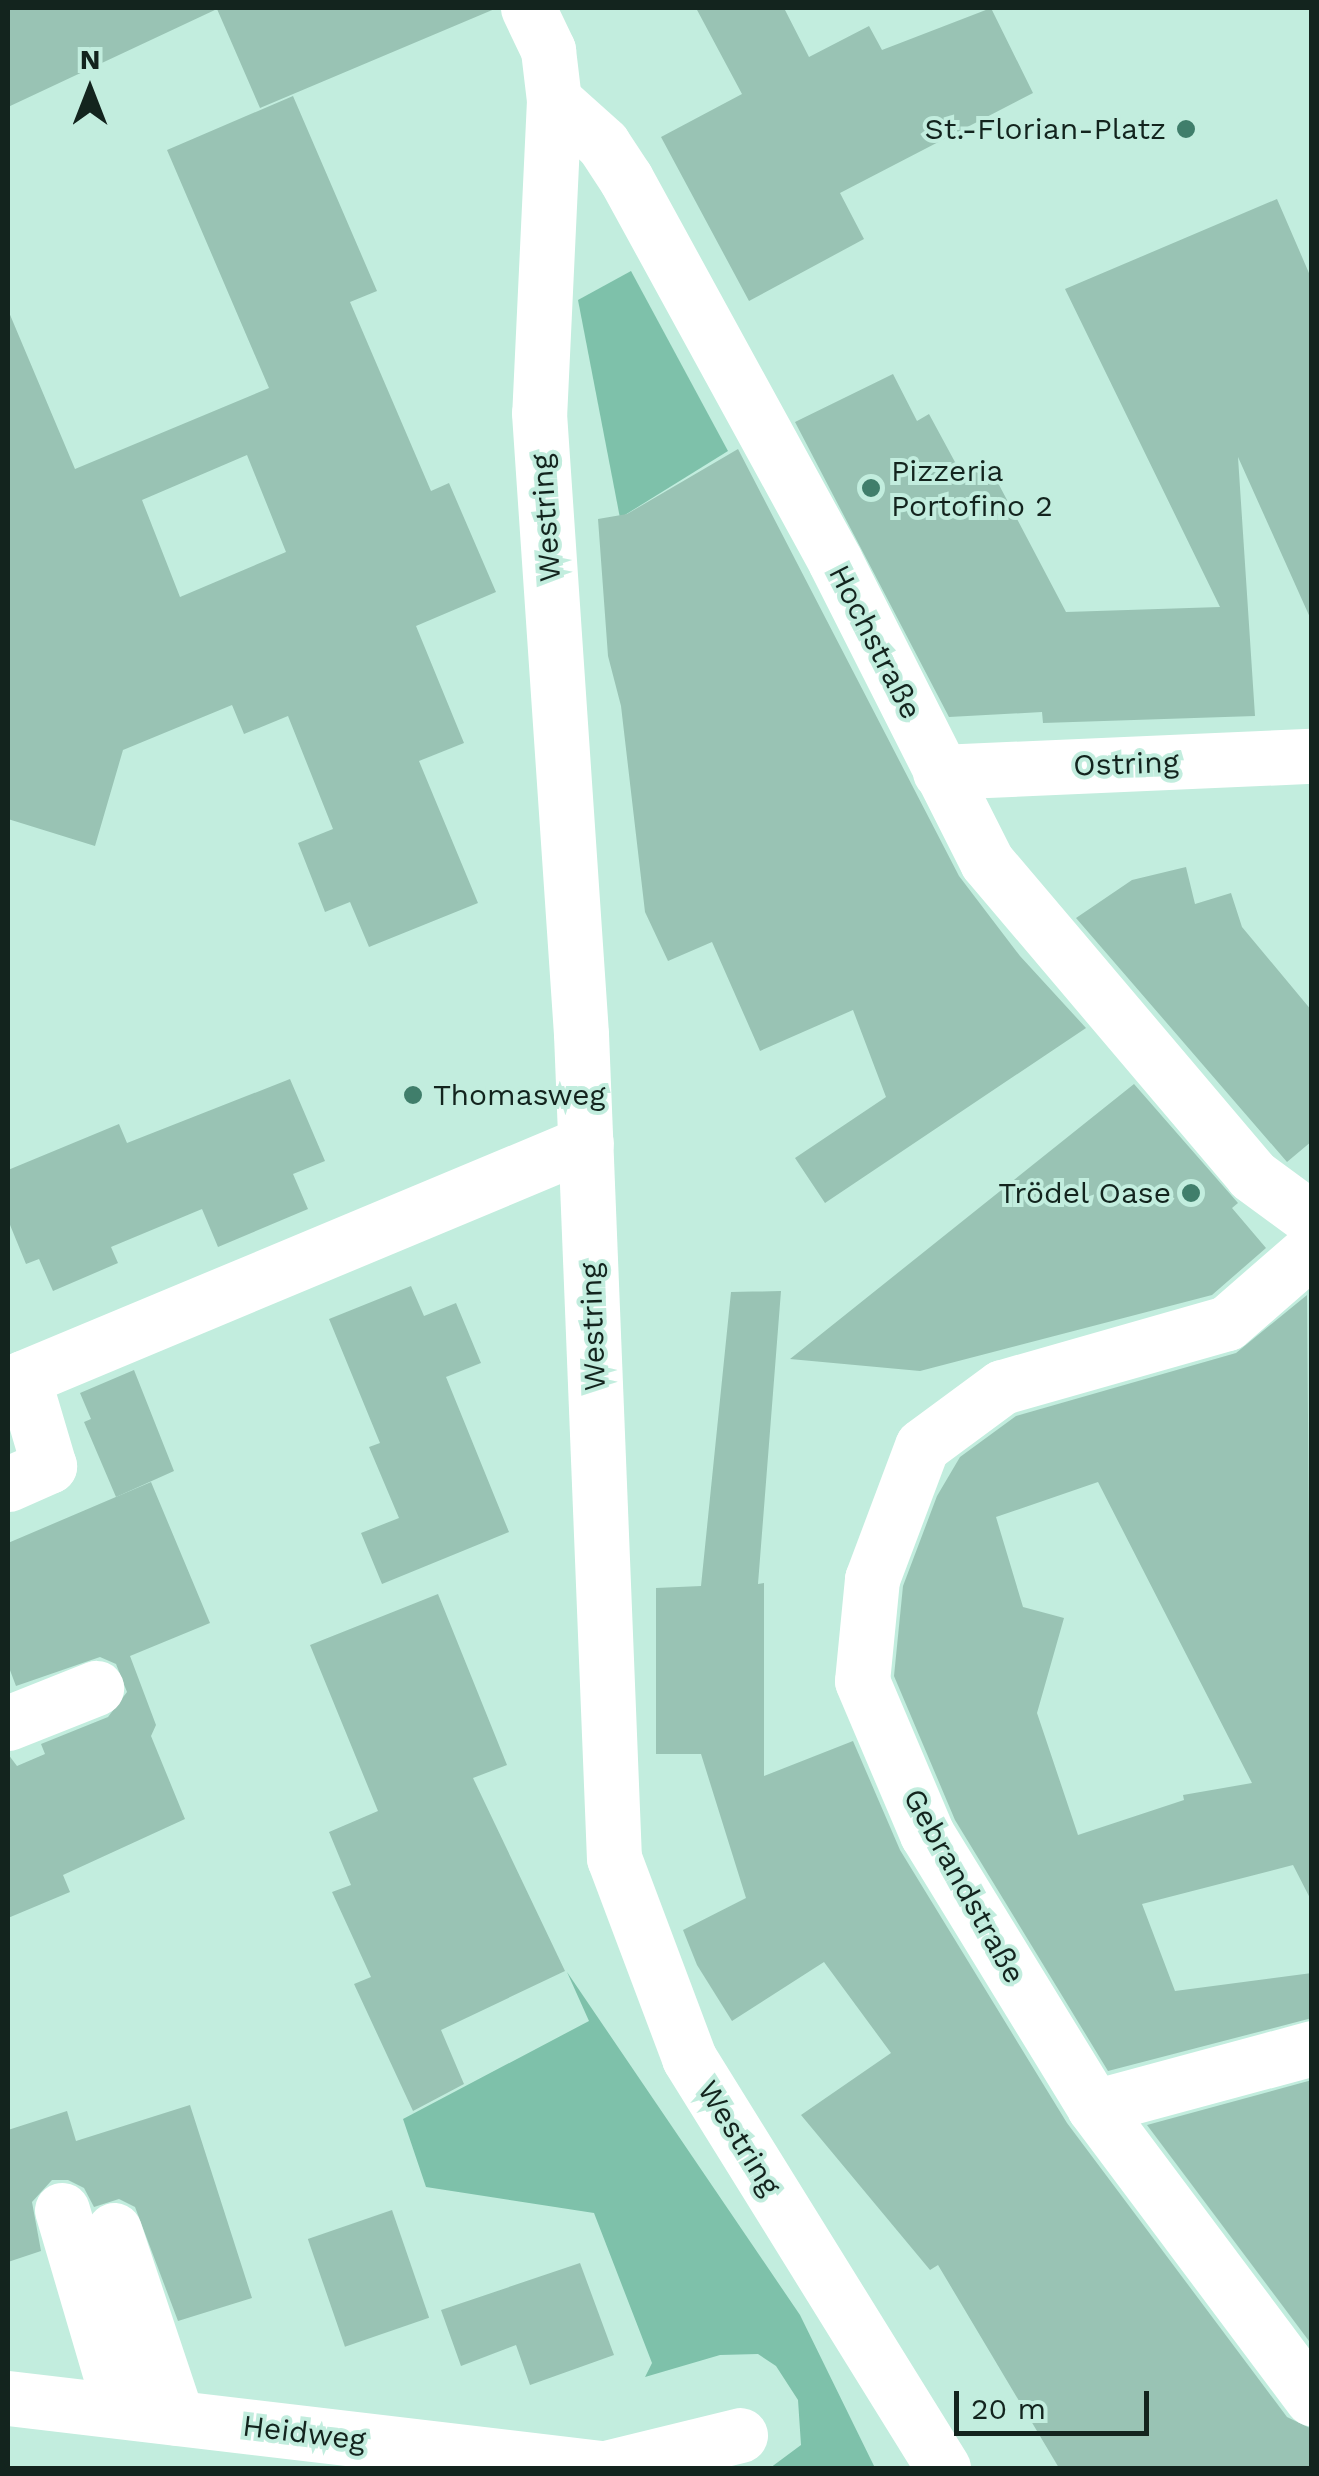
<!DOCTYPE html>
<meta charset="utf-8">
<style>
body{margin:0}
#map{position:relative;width:1319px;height:2476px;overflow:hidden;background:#c2edde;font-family:"Work Sans",sans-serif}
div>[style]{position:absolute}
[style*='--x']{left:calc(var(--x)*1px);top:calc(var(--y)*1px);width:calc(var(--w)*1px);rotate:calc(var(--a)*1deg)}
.green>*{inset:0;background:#7ec1aa}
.building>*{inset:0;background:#99c3b4;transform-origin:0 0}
.minor>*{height:55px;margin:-27.5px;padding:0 27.5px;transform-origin:27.5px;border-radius:27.5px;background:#fff}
.major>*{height:55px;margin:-27.5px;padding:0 27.5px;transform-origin:27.5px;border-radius:27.5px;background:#fff}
.dots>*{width:28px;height:28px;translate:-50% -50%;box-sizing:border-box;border:5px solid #c2edde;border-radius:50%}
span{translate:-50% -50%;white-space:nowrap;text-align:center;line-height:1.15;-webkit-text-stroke:8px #c2edde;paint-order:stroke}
.poi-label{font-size:30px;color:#13241e}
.right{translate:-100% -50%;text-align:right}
.left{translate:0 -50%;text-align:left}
.street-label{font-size:30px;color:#13241e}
.frame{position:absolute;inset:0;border:10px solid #13241e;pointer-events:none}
.north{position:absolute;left:40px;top:40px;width:100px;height:100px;-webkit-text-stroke:8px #c2edde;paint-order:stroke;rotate:0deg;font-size:28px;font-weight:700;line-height:40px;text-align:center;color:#13241e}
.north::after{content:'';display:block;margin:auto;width:35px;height:45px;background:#13241e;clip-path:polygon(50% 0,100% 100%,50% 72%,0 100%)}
.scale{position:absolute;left:954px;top:2391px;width:195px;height:45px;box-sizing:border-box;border:5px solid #13241e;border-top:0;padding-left:12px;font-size:30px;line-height:35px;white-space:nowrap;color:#13241e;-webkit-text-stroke:8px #c2edde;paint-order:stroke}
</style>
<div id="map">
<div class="green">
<i style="clip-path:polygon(631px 271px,728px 451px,620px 518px,578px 300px)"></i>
<i style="clip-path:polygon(567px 1972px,800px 2315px,875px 2468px,770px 2468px,801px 2445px,798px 2400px,776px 2366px,758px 2354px,720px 2355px,645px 2377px,652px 2363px,594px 2213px,426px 2187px,403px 2119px,589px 2021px)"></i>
</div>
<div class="building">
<i style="clip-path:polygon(8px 8px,497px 8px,260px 108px,217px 9px,8px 107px)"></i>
<i style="clip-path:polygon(696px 8px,784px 8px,809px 57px,869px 26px,882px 50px,991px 8px,1033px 93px,840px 193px,864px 239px,749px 301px,661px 137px,742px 94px)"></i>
<i style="clip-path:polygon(evenodd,293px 96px,377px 291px,350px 302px,431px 491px,449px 483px,496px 592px,416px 626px,464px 743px,419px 761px,478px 903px,369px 947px,350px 902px,325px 912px,298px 843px,333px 829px,288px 716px,244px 734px,232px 705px,123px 750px,95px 846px,8px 819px,8px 310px,75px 469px,269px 388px,167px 150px,293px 96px,247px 455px,286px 552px,180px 597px,142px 500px,247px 455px)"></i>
<i style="clip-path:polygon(1277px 199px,1312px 280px,1312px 622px,1238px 457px,1255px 716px,1043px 723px,1042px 712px,949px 717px,795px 422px,893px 374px,917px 421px,929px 414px,962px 475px,987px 462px,1066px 612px,1220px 607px,1065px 289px)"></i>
<i style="clip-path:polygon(738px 449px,959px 876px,1020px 956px,1086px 1028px,825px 1203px,795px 1158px,886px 1097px,853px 1010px,760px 1051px,712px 942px,668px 961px,645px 912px,621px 706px,608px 656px,598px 519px,627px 514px)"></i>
<i style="clip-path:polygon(1186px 867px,1195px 904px,1231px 893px,1242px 927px,1312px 1011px,1312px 1141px,1287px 1162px,1076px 918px,1132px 880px)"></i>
<i style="clip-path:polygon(290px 1079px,325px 1161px,293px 1174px,308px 1209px,218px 1247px,202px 1209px,111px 1247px,118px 1263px,53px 1291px,39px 1259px,26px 1264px,8px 1220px,8px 1170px,119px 1124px,127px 1143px)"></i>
<i style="clip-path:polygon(1134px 1084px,1238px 1203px,1232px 1208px,1266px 1248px,1212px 1295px,920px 1371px,790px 1359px)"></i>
<i style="clip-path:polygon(411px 1286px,424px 1316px,456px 1303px,481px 1363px,446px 1377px,509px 1532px,382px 1584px,361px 1533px,399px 1518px,369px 1447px,380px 1443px,329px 1319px)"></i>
<i style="clip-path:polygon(781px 1291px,758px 1584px,764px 1583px,764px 1776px,853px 1741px,900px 1850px,1067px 2123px,1287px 2417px,1312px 2429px,1312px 2468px,1059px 2468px,938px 2265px,930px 2270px,801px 2115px,891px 2053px,824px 1962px,732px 2021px,697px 1965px,683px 1930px,746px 1898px,701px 1754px,656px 1754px,656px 1588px,701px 1586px,731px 1292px)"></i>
<i style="clip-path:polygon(evenodd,1307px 1295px,1312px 1902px,1293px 1865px,1142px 1904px,1175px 1991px,1312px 1973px,1312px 2018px,1108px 2071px,955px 1820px,894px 1676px,903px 1586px,937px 1496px,960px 1457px,1016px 1416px,1236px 1353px,1307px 1295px,1098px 1482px,1252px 1783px,1183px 1795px,1184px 1800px,1078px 1835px,1037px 1713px,1064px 1618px,1023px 1607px,996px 1517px,1098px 1482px)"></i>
<i style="clip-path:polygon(134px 1370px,174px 1471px,116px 1497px,84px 1422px,91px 1419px,80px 1393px)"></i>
<i style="clip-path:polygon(151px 1482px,210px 1623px,130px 1656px,156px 1725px,151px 1736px,185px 1819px,63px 1875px,70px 1892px,8px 1918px,8px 1754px,17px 1766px,45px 1754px,41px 1744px,108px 1717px,127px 1692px,116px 1664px,100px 1657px,16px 1686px,8px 1665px,8px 1543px)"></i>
<i style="clip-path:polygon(438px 1594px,507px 1765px,473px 1778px,565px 1971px,441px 2030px,464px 2084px,413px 2111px,354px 1984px,371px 1977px,332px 1892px,351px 1885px,329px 1832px,378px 1811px,310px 1645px)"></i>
<i style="clip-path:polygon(1312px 2080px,1312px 2345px,1147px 2125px)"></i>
<i style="clip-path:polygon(190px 2105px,252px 2298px,178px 2321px,135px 2207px,119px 2199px,94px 2207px,84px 2188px,68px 2180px,52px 2180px,32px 2202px,41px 2251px,8px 2262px,8px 2130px,67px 2111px,76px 2141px)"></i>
<i style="left:392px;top:2210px;width:114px;height:89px;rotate:71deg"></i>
<i style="clip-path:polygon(580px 2263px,614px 2355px,530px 2385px,516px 2345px,461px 2366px,441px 2310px)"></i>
</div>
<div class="minor">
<i style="--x:554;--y:100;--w:66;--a:41.9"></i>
<i style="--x:603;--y:144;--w:42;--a:56.7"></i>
<i style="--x:626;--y:179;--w:435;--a:61.3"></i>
<i style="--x:835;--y:561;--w:337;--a:63.2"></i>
<i style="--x:987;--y:862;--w:410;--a:49.7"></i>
<i style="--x:1252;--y:1175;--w:74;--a:36.3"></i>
<i style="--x:940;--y:772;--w:372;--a:-2.5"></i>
<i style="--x:1312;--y:1249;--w:113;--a:139"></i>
<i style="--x:1227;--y:1323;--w:234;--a:164.1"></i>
<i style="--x:1002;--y:1387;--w:99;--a:143.6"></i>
<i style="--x:922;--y:1446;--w:142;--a:110.6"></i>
<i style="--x:872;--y:1579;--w:102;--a:95.6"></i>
<i style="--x:862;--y:1681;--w:166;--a:67"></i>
<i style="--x:927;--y:1834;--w:320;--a:58.5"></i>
<i style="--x:1094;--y:2107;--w:364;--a:53.2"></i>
<i style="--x:8;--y:1484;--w:45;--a:-23.7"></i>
<i style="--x:49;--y:1466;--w:92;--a:-106.5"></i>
<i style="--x:23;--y:1378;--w:610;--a:-22.66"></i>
<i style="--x:8;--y:1723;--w:95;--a:-21.7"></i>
<i style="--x:1094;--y:2107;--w:226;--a:-15.1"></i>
<i style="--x:62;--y:2210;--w:209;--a:73.6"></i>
<i style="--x:114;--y:2230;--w:198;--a:71.5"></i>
<i style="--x:8;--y:2398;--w:597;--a:6.73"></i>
<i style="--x:606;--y:2468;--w:138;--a:-13.8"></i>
</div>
<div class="major">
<i style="--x:528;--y:8;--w:47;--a:64.5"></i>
<i style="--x:548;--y:50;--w:50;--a:83.2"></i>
<i style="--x:554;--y:100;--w:313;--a:92.7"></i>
<i style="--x:539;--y:413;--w:622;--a:86.13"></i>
<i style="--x:581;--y:1034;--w:825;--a:87.71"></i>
<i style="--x:614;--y:1858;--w:214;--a:69.4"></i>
<i style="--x:689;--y:2058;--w:482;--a:58.2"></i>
</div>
<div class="dots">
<i style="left:1186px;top:129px;background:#407e6b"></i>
<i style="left:871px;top:488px;background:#407e6b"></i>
<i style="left:413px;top:1095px;background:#407e6b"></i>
<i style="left:1191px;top:1193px;background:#407e6b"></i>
</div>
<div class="poi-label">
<span class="right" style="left:1166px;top:129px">St.-Florian-Platz</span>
<span class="left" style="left:891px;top:488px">Pizzeria<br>Portofino 2</span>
<span class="left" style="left:433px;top:1095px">Thomasweg</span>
<span class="right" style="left:1171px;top:1193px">Trödel Oase</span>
</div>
<div class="street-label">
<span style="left:546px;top:518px;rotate:-94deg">Westring</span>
<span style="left:875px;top:642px;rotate:63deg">Hochstraße</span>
<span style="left:1126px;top:764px;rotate:-2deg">Ostring</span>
<span style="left:593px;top:1327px;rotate:-92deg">Westring</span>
<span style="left:964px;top:1886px;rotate:61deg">Gebrandstraße</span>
<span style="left:739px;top:2138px;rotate:58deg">Westring</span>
<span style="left:304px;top:2433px;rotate:7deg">Heidweg</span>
</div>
<div class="frame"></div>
<div class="north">N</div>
<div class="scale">20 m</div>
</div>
